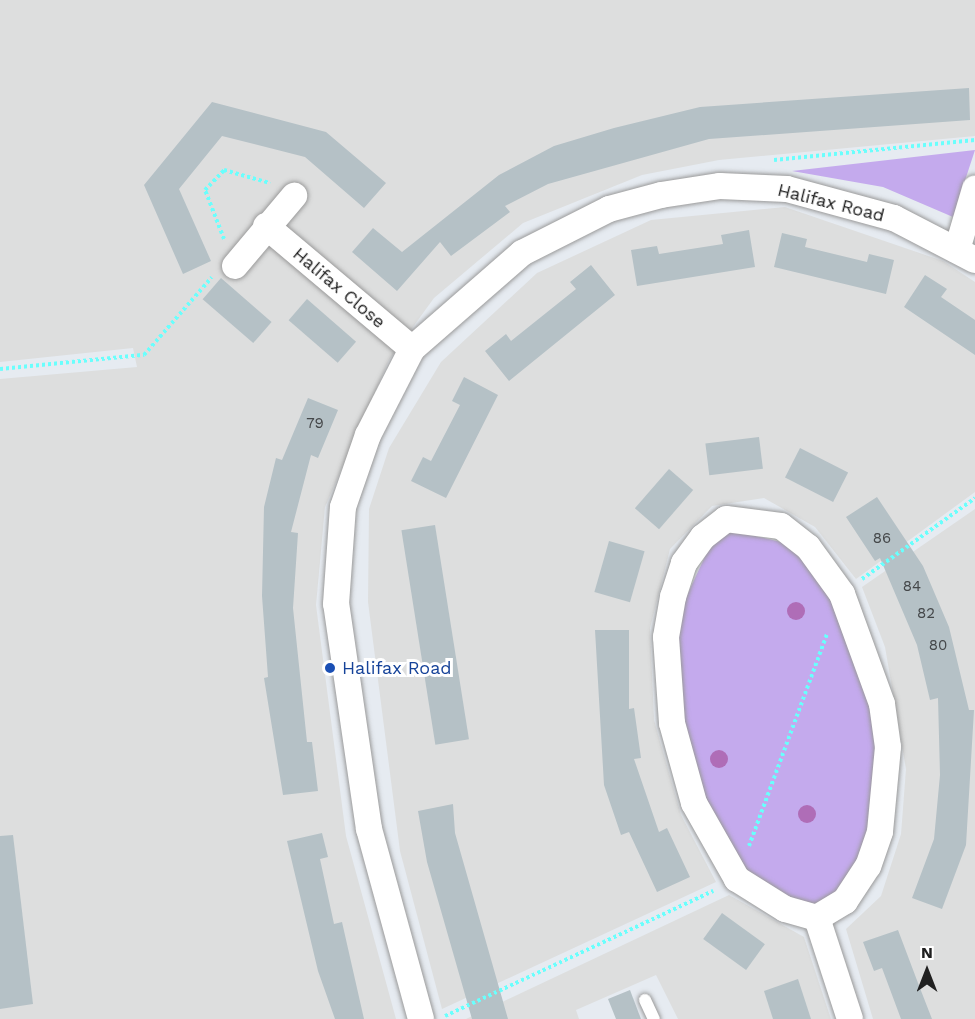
<!DOCTYPE html>
<style>
body{margin:0}
#map{position:relative;width:975px;height:1019px;overflow:hidden;background:#e6ebf1;font-family:"Work Sans",sans-serif}
div>[style]{position:absolute}
[style*='--x']{left:calc(var(--x)*1px);top:calc(var(--y)*1px);width:calc(var(--w)*1px);rotate:calc(var(--a)*1deg)}
.residential>*{inset:0;background:#dddede}
.grass>*{inset:0;background:#c4aaed}
.building>*{inset:0;background:#b5c1c6;transform-origin:0 0}
.path>*{height:4px;margin-top:-2px;transform-origin:0;background:repeating-linear-gradient(90deg,#6afffd 0 3px,transparent 0 6px)}
.roads{filter:drop-shadow(0 0 2px #9a9a9a) drop-shadow(0 0 2px #9a9a9a)}
.lane>*{height:12px;margin:-6px;padding:0 6px;transform-origin:6px;border-radius:6px;background:#fff}
.street>*{height:26px;margin:-13px;padding:0 13px;transform-origin:13px;border-radius:13px;background:#fff}
.trees>*{width:18px;height:18px;margin:-9px;border-radius:50%;background:#af6db7}
.dots>*{width:16px;height:16px;translate:-50% -50%;box-sizing:border-box;border:3px solid #fff;border-radius:50%}
span{translate:-50% -50%;white-space:nowrap;text-align:center;line-height:1.15;-webkit-text-stroke:6px #fff;paint-order:stroke}
.number-label{font-size:15px;color:#45484a}
.number-label span{-webkit-text-stroke-width:0}
.street-label{font-size:18px;color:#202020}
.transit-label{font-size:18px;color:#164399}
.left{translate:0 -50%;text-align:left}
.north{position:absolute;left:897px;top:941px;width:60px;height:60px;-webkit-text-stroke:4px #fff;paint-order:stroke;rotate:0deg;font-size:16px;font-weight:700;line-height:24px;text-align:center;color:#202020}
.north::after{content:'';display:block;margin:auto;width:21px;height:27px;background:#202020;clip-path:polygon(50% 0,100% 100%,50% 72%,0 100%)}
</style>
<div id="map">
<div class="residential">
<i style="clip-path:polygon(0 0,975px 0,975px 136px,719px 160px,642px 175px,523px 223px,434px 298px,389px 360px,325px 507px,316px 605px,346px 836px,396px 1019px,0 1019px,0 379px,137px 367px,133px 348px,0 362px)"></i>
<i style="clip-path:polygon(785px 207px,943px 261px,975px 282px,975px 492px,856px 579px,815px 527px,764px 498px,712px 506px,670px 549px,650px 628px,654px 720px,681px 815px,716px 882px,442px 1009px,400px 851px,368px 602px,369px 509px,389px 448px,441px 362px,537px 273px,651px 220px)"></i>
<i style="clip-path:polygon(975px 509px,975px 1019px,873px 1019px,846px 929px,881px 896px,901px 834px,906px 769px,885px 647px,862px 587px)"></i>
<i style="clip-path:polygon(729px 895px,804px 937px,831px 1019px,678px 1019px,656px 975px,576px 1010px,579px 1019px,466px 1019px)"></i>
</div>
<div class="grass">
<i style="clip-path:polygon(975px 150px,953px 217px,883px 187px,792px 171px)"></i>
<i style="clip-path:polygon(730px 530px,781px 542px,806px 561px,831px 594px,864px 674px,879px 752px,876px 795px,858px 867px,839px 895px,816px 909px,783px 899px,750px 876px,706px 799px,684px 720px,677px 645px,682px 606px,709px 548px)"></i>
</div>
<div class="building">
<i style="clip-path:polygon(969px 88px,970px 120px,709px 139px,548px 184px,505px 206px,510px 212px,451px 256px,440px 242px,397px 291px,352px 252px,373px 228px,402px 252px,499px 175px,554px 146px,614px 128px,700px 107px)"></i>
<i style="clip-path:polygon(212px 102px,326px 132px,386px 183px,364px 208px,305px 157px,222px 136px,179px 189px,211px 261px,183px 274px,144px 185px)"></i>
<i style="clip-path:polygon(749px 230px,755px 267px,637px 286px,631px 250px,657px 246px,659px 254px,723px 244px,721px 235px)"></i>
<i style="clip-path:polygon(782px 233px,807px 239px,805px 247px,867px 262px,869px 254px,894px 260px,886px 294px,774px 267px)"></i>
<i style="clip-path:polygon(591px 265px,615px 295px,509px 381px,485px 351px,506px 334px,511px 341px,576px 289px,570px 282px)"></i>
<i style="clip-path:polygon(925px 275px,947px 289px,941px 297px,975px 320px,975px 355px,904px 307px)"></i>
<i style="left:221px;top:278px;width:67px;height:28px;rotate:41deg"></i>
<i style="left:307px;top:299px;width:65px;height:28px;rotate:41deg"></i>
<i style="clip-path:polygon(464px 377px,498px 395px,446px 498px,411px 481px,423px 457px,431px 461px,460px 405px,452px 401px)"></i>
<i style="clip-path:polygon(308px 398px,338px 410px,318px 458px,311px 455px,291px 532px,298px 533px,293px 608px,307px 742px,312px 742px,318px 791px,283px 795px,264px 678px,268px 677px,262px 596px,264px 507px,276px 458px,282px 460px)"></i>
<i style="left:759px;top:437px;width:32px;height:54px;rotate:83deg"></i>
<i style="left:800px;top:448px;width:54px;height:33px;rotate:27deg"></i>
<i style="left:669px;top:469px;width:32px;height:52px;rotate:41deg"></i>
<i style="clip-path:polygon(877px 497px,923px 566px,949px 627px,969px 710px,974px 710px,966px 845px,942px 909px,912px 898px,934px 839px,940px 775px,938px 698px,930px 700px,917px 645px,880px 558px,875px 561px,846px 517px)"></i>
<i style="left:435px;top:525px;width:217px;height:34px;rotate:81deg"></i>
<i style="left:609px;top:541px;width:37px;height:53px;rotate:16deg"></i>
<i style="clip-path:polygon(595px 630px,629px 630px,629px 709px,634px 708px,641px 758px,634px 759px,659px 832px,667px 828px,690px 877px,657px 892px,629px 832px,621px 835px,604px 785px)"></i>
<i style="clip-path:polygon(453px 804px,455px 833px,508px 1019px,472px 1019px,427px 862px,418px 811px)"></i>
<i style="clip-path:polygon(322px 833px,328px 857px,320px 859px,334px 924px,342px 922px,364px 1019px,335px 1019px,318px 971px,287px 841px)"></i>
<i style="clip-path:polygon(13px 835px,33px 1004px,0 1009px,0 836px)"></i>
<i style="left:722px;top:913px;width:53px;height:32px;rotate:36deg"></i>
<i style="clip-path:polygon(898px 930px,918px 983px,932px 1019px,901px 1019px,882px 968px,874px 971px,863px 942px)"></i>
<i style="clip-path:polygon(798px 979px,811px 1019px,773px 1019px,764px 991px)"></i>
<i style="clip-path:polygon(630px 990px,641px 1019px,616px 1019px,608px 999px)"></i>
</div>
<div class="path">
<i style="--x:774;--y:160;--w:202;--a:-5.7"></i>
<i style="--x:224;--y:239;--w:53;--a:-111.2"></i>
<i style="--x:205;--y:190;--w:28;--a:-46"></i>
<i style="--x:224;--y:170;--w:48;--a:15.8"></i>
<i style="--x:0;--y:369;--w:145;--a:-5.6"></i>
<i style="--x:144;--y:355;--w:103;--a:-48.9"></i>
<i style="--x:862;--y:579;--w:139;--a:-35.6"></i>
<i style="--x:749;--y:846;--w:226;--a:-69.8"></i>
<i style="--x:445;--y:1016;--w:296;--a:-25"></i>
</div>
<div class="roads">
<div class="lane">
<i style="--x:645;--y:1000;--w:21;--a:65"></i>
</div>
<div class="street">
<i style="--x:266;--y:226;--w:191;--a:40.1"></i>
<i style="--x:957;--y:250;--w:64;--a:-73.6"></i>
<i style="--x:235;--y:266;--w:92;--a:-49.9"></i>
<i style="--x:726;--y:519;--w:55;--a:7.3"></i>
<i style="--x:781;--y:526;--w:34;--a:38"></i>
<i style="--x:808;--y:547;--w:58;--a:54.1"></i>
<i style="--x:842;--y:594;--w:117;--a:70"></i>
<i style="--x:882;--y:704;--w:43;--a:82.1"></i>
<i style="--x:888;--y:747;--w:85;--a:95.4"></i>
<i style="--x:880;--y:832;--w:36;--a:109"></i>
<i style="--x:868;--y:866;--w:42;--a:123.3"></i>
<i style="--x:845;--y:901;--w:33;--a:149"></i>
<i style="--x:817;--y:918;--w:33;--a:-164"></i>
<i style="--x:785;--y:909;--w:57;--a:-148"></i>
<i style="--x:737;--y:879;--w:87;--a:-119.5"></i>
<i style="--x:694;--y:803;--w:83;--a:-105.4"></i>
<i style="--x:672;--y:723;--w:86;--a:-94"></i>
<i style="--x:666;--y:637;--w:41;--a:-80.1"></i>
<i style="--x:673;--y:597;--w:36;--a:-72"></i>
<i style="--x:684;--y:563;--w:32;--a:-54"></i>
<i style="--x:703;--y:537;--w:29;--a:-38"></i>
<i style="--x:817;--y:918;--w:106;--a:71.9"></i>
<i style="--x:421;--y:1019;--w:197;--a:-105.3"></i>
<i style="--x:369;--y:829;--w:227;--a:-98.3"></i>
<i style="--x:336;--y:604;--w:97;--a:-85.9"></i>
<i style="--x:343;--y:507;--w:76;--a:-70.9"></i>
<i style="--x:368;--y:435;--w:97;--a:-62.9"></i>
<i style="--x:412;--y:349;--w:146;--a:-41.1"></i>
<i style="--x:522;--y:253;--w:97;--a:-26.8"></i>
<i style="--x:609;--y:209;--w:54;--a:-15.1"></i>
<i style="--x:661;--y:195;--w:60;--a:-8.7"></i>
<i style="--x:720;--y:186;--w:67;--a:2.6"></i>
<i style="--x:787;--y:189;--w:111;--a:15.2"></i>
<i style="--x:894;--y:218;--w:91;--a:27.4"></i>
</div>
</div>
<div class="trees">
<i style="left:796px;top:611px"></i>
<i style="left:719px;top:759px"></i>
<i style="left:807px;top:814px"></i>
</div>
<div class="dots">
<i style="left:330px;top:668px;background:#1a4fb4"></i>
</div>
<div class="number-label">
<span style="left:315px;top:424px">79</span>
<span style="left:882px;top:539px">86</span>
<span style="left:912px;top:587px">84</span>
<span style="left:926px;top:614px">82</span>
<span style="left:938px;top:646px">80</span>
</div>
<div class="street-label">
<span style="left:831px;top:203px;rotate:14deg">Halifax Road</span>
<span style="left:339px;top:288px;rotate:40deg">Halifax Close</span>
</div>
<div class="transit-label">
<span class="left" style="left:342px;top:668px">Halifax Road</span>
</div>
<div class="north">N</div>
</div>
